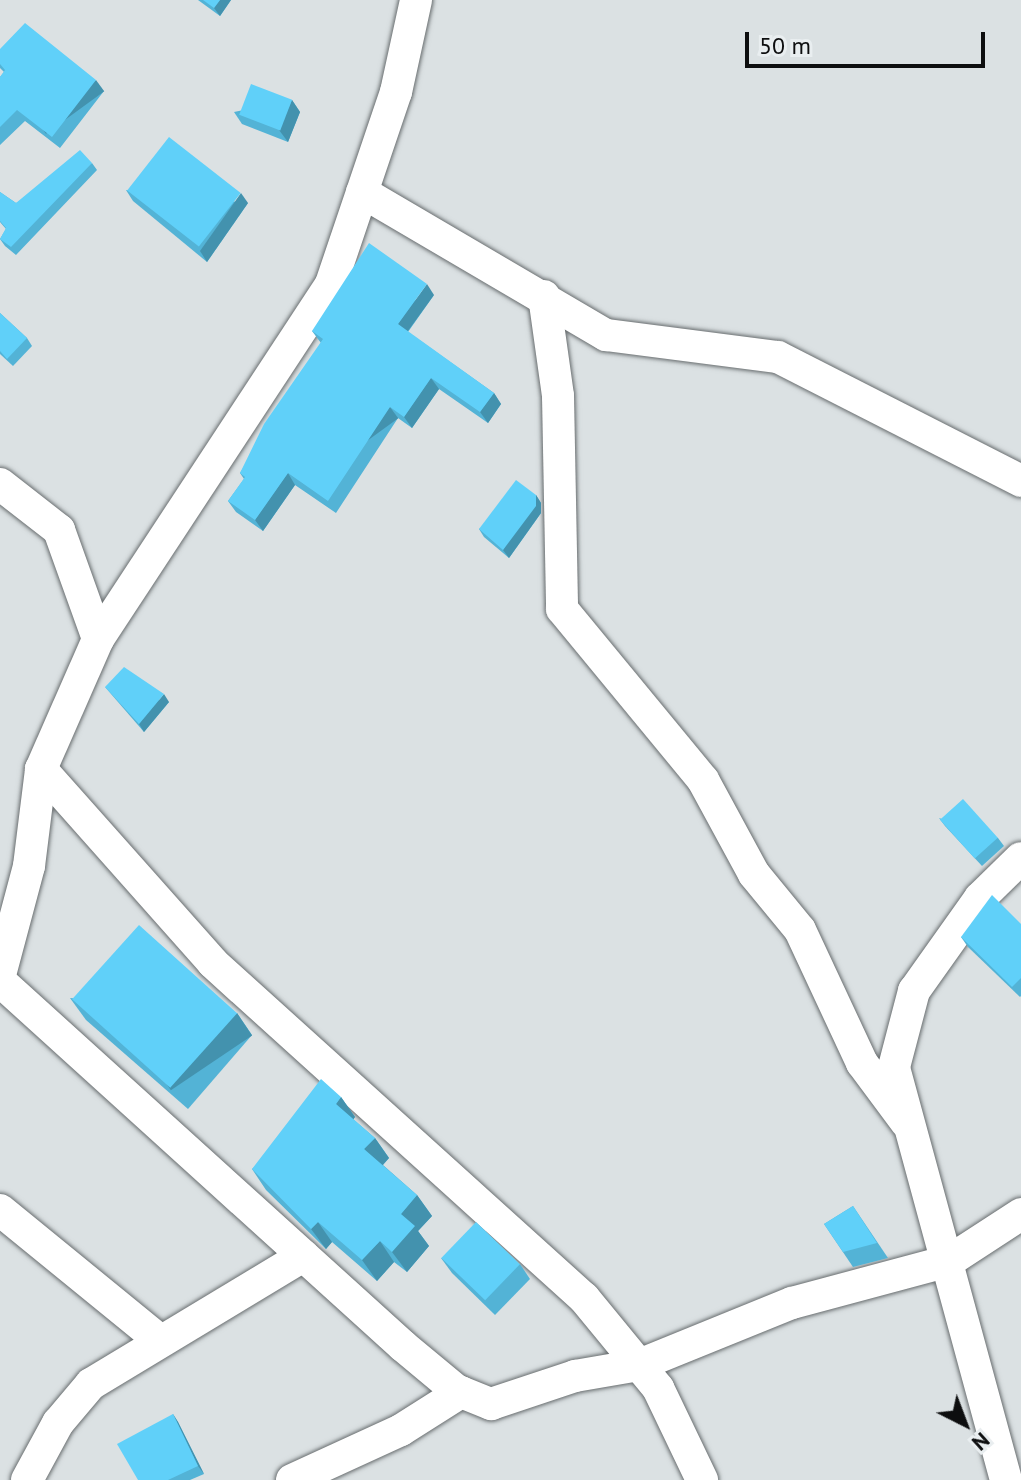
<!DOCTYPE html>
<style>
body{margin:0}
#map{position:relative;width:1021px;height:1480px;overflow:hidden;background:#dbe1e3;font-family:"PT Sans",sans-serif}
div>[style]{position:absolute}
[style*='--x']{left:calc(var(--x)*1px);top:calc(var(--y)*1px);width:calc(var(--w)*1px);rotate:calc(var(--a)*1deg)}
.roads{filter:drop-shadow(0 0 2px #686d6f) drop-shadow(0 0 2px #686d6f)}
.minor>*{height:32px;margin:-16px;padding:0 16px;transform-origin:16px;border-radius:16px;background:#fff}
.wall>*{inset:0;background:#53b3d6}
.shaded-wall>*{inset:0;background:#4392ae;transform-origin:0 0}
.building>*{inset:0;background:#60d0f9;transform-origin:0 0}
span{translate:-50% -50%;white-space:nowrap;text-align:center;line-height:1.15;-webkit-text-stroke:8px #e9eef0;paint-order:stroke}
.north{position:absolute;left:925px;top:1384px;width:80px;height:80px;-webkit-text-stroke:6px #e9eef0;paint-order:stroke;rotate:138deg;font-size:22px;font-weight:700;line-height:32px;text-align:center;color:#0d0e0f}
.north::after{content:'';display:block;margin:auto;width:28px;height:36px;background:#0d0e0f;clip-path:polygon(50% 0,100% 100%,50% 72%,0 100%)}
.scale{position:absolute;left:745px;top:32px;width:240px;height:36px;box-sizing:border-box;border:4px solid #0d0e0f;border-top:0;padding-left:10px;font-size:24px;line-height:28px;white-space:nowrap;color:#0d0e0f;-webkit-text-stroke:6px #e9eef0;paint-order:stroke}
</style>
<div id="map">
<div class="roads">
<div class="minor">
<i style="--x:362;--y:192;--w:283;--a:30.4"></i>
<i style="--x:606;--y:335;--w:173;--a:7.3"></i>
<i style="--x:778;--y:357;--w:273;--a:27"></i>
<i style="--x:544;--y:296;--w:101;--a:82"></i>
<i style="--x:558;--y:396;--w:213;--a:88.9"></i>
<i style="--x:562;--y:609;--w:222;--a:50.5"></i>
<i style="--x:703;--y:780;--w:107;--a:61.5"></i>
<i style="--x:754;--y:874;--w:72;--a:50.6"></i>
<i style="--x:800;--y:930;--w:147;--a:65"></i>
<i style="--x:862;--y:1063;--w:74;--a:53.3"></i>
<i style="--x:0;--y:484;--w:75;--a:37.9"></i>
<i style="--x:59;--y:530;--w:116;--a:70.3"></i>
<i style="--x:41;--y:769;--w:259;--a:48.4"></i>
<i style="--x:213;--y:963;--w:500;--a:42.1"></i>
<i style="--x:584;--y:1298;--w:117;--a:50.6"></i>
<i style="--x:658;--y:1388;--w:102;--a:64.4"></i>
<i style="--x:0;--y:975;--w:113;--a:-75.1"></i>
<i style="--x:29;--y:866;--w:98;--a:-82.9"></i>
<i style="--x:41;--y:769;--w:142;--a:-66.3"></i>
<i style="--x:98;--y:639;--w:425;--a:-56.7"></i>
<i style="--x:331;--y:284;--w:203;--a:-71.3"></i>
<i style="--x:396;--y:92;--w:94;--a:-77.7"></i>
<i style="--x:0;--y:981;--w:544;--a:42.17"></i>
<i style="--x:403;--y:1346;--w:69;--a:39.7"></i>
<i style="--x:456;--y:1390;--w:38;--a:22"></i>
<i style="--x:491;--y:1404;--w:89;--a:-18.4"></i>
<i style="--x:575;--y:1376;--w:65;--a:-9.8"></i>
<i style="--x:639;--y:1365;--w:165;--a:-22.1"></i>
<i style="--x:792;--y:1303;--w:163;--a:-15"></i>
<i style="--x:949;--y:1261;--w:86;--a:-33.1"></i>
<i style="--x:0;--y:1210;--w:203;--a:39.2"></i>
<i style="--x:27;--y:1480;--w:65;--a:-61.5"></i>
<i style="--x:58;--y:1423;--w:51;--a:-49.8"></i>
<i style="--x:91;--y:1384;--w:248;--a:-31.1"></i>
<i style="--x:292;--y:1480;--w:120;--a:-24.6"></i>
<i style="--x:401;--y:1430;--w:71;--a:-32.3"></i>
<i style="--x:1006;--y:1480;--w:428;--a:-105.2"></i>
<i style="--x:894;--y:1067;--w:79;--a:-75.3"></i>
<i style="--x:914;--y:991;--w:114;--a:-54.6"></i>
<i style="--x:980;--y:898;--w:57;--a:-44.3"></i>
</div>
</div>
<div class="wall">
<i style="clip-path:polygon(198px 0,231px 0,220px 16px)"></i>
<i style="clip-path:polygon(0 49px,104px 91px,60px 148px,25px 121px,0 145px,0 77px,4px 72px,0 68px)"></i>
<i style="clip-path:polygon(292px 100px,300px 112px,288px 142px,242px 124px,234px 112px)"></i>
<i style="clip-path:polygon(92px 163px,97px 170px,16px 255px,5px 246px,0 239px,6px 229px,0 222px,0 192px,16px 203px)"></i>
<i style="clip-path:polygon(126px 190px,248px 203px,207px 262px,133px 201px)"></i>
<i style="clip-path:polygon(434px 295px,408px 332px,494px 393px,501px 404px,488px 423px,439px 389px,412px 428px,398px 418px,336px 513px,295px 485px,263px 531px,236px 512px,228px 501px,244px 479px,240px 473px,321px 343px,312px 331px)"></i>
<i style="clip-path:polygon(0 313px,27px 338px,32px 346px,13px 366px,0 354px)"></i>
<i style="clip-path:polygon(536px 495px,541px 503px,541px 513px,509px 558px,484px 537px,479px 529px)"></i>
<i style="clip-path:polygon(105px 687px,169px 702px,144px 732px)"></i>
<i style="clip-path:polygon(939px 818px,998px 838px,1004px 846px,982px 866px,945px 826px)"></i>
<i style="clip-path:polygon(1021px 924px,1021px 996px,1020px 997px,968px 947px,961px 937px)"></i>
<i style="clip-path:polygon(70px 998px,237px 1013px,252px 1035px,188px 1109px,86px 1020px)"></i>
<i style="clip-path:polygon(341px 1097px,355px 1117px,353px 1119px,375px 1138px,389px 1158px,383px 1165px,417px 1195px,432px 1216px,418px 1231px,429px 1246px,407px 1272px,394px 1262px,377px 1281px,332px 1242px,326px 1249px,266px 1190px,252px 1169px)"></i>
<i style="clip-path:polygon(853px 1206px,888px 1258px,853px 1267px,824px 1224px)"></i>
<i style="clip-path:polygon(441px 1258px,520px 1264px,530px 1279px,495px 1315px,452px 1273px)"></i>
<i style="clip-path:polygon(173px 1414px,178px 1422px,204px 1474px,190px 1480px,138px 1480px)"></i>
</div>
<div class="shaded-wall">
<i style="clip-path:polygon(220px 0,231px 0,220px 16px,214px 8px)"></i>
<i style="left:96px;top:80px;width:14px;height:72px;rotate:54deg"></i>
<i style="clip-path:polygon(292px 100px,300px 112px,288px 142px,279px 130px)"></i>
<i style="clip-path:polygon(241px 193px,248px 203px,207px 262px,200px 251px)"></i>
<i style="clip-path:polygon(427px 284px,434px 295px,405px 335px,398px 324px)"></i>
<i style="clip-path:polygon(431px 378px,439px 389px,412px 428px,404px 417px)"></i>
<i style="clip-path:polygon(494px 393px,501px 404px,488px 423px,480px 412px)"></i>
<i style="left:390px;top:407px;width:14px;height:113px;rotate:54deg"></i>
<i style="clip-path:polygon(288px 473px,295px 485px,263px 531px,255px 520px)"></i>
<i style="clip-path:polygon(536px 495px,541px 503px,541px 513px,509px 558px,503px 550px)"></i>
<i style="clip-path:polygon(164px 694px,169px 702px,144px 732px,139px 724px)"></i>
<i style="left:237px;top:1013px;width:27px;height:98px;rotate:56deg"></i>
<i style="clip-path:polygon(341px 1097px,355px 1117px,350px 1124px,336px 1104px)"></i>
<i style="clip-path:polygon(375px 1138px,389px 1158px,379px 1169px,364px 1149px)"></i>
<i style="clip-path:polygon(417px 1195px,432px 1216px,418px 1231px,429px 1246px,407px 1272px,392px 1252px,401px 1214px)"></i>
<i style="clip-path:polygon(318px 1222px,332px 1242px,326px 1249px,311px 1229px)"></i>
<i style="clip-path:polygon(380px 1241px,394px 1262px,377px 1281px,362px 1260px)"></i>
<i style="clip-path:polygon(173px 1414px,178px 1422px,204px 1474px,198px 1466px)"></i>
</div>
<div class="building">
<i style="clip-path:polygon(203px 0,220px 0,214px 8px)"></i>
<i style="clip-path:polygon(25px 23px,96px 80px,52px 137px,17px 110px,0 127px,0 77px,5px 70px,0 64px,0 49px)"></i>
<i style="left:251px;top:84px;width:44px;height:33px;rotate:21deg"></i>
<i style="left:169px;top:137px;width:91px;height:68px;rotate:38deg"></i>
<i style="clip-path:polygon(80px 150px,92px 163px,11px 247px,0 239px,6px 228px,0 221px,0 192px,16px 203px)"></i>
<i style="clip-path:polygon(369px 243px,427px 284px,398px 324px,494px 393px,480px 412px,431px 378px,404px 417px,390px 407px,328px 501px,288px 473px,255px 520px,228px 501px,245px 477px,240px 473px,264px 424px,323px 339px,312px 331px)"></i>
<i style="clip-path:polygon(0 313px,27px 338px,7px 359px,0 351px)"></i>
<i style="clip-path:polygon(516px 480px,536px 495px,536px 506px,503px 550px,479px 529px)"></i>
<i style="clip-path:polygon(124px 667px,164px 694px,139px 724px,105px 687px)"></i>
<i style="left:963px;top:799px;width:52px;height:31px;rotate:48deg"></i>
<i style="clip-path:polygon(992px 895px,1021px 924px,1021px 978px,1012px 987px,961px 937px)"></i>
<i style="left:139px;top:925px;width:132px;height:100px;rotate:42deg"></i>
<i style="clip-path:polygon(321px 1079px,341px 1097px,336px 1104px,375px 1138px,364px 1149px,417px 1195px,401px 1214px,415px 1226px,392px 1252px,380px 1241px,362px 1260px,318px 1222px,311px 1229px,252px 1169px)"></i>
<i style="clip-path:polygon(853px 1206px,877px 1243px,843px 1252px,824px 1224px)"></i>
<i style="left:476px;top:1222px;width:61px;height:50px;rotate:44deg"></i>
<i style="clip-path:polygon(173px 1414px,198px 1466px,168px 1480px,138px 1480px,117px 1444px)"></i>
</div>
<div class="north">N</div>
<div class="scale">50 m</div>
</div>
